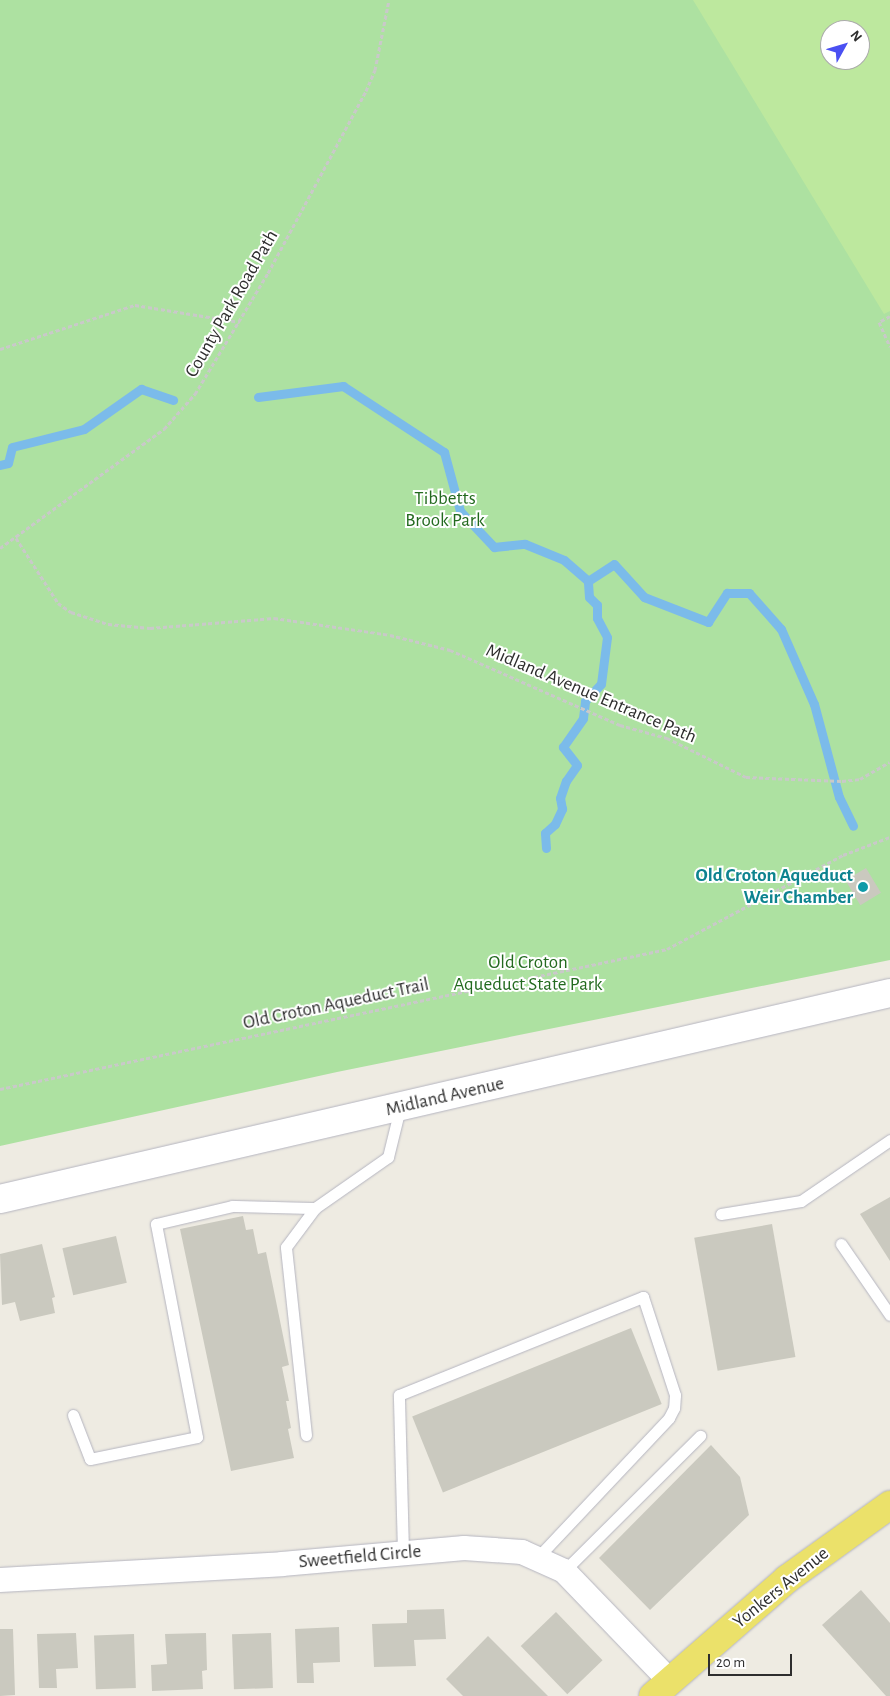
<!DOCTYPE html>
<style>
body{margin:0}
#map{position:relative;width:890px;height:1696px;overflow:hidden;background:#eeebe2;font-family:"Alegreya Sans",sans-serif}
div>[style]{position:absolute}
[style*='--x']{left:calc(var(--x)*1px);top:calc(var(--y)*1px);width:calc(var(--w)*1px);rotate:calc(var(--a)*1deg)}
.green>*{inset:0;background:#ade1a1}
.pitch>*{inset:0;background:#bde89e}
.stream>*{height:9px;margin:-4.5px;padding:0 4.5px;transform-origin:4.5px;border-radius:4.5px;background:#7bbbea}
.building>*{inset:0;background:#cac9bf;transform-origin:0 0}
.path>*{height:3px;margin-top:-1.5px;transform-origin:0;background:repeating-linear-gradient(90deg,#c9c9c9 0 4px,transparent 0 6.5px)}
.roads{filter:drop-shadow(0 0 1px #b5b5c0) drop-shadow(0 0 1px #b5b5c0)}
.service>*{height:11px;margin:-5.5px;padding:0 5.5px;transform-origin:5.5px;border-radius:5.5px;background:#fff}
.minor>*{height:24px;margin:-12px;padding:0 12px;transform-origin:12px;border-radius:12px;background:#fff}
.tertiary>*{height:28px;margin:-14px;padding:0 14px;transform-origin:14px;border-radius:14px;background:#fff}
.primary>*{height:28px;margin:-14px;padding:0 14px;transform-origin:14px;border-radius:14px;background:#ebe16a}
.dots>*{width:14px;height:14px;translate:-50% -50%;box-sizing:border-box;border:2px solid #fff;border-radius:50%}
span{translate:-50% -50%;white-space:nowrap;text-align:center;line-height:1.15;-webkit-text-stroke:4px #fff;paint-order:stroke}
.street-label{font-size:19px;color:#2e2e2e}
.park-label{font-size:19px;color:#236a1f}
.culture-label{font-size:19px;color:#0d838f;font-weight:700}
.right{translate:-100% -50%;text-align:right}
.north{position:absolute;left:820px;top:20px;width:50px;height:50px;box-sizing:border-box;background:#fff;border:1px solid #ababab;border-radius:50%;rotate:51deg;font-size:14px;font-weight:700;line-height:20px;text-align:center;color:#2e2e2e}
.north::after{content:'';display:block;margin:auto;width:18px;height:22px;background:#4b50f2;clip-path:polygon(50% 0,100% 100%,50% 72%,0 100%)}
.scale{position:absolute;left:708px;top:1654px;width:84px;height:22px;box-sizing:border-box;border:2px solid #2e2e2e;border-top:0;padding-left:6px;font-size:15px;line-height:18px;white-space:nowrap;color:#2e2e2e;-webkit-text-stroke:4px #fff;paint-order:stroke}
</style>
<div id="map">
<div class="green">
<i style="clip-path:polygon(evenodd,0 0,890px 0,890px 960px,337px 1072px,0 1146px,0 0,830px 30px,860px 30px,860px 60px,830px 60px,830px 30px)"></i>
</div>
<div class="pitch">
<i style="clip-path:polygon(evenodd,693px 0,890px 0,890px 311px,884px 314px,693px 0,830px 30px,860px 30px,860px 60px,830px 60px,830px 30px)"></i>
</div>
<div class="stream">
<i style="--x:258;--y:397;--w:86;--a:-7.4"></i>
<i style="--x:343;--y:386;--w:121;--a:33.2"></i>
<i style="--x:444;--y:452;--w:61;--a:74.8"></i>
<i style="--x:460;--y:511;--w:50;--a:46.6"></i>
<i style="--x:494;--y:547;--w:31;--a:-6"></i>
<i style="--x:525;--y:544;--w:42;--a:22.3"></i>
<i style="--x:564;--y:560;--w:32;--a:41"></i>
<i style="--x:588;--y:581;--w:31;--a:-33"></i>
<i style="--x:614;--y:564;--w:45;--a:47.7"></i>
<i style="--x:644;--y:597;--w:69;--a:21.3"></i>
<i style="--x:708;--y:622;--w:35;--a:-57"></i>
<i style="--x:727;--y:593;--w:22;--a:0"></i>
<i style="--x:749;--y:593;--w:48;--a:48.4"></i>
<i style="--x:781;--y:629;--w:82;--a:66.3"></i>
<i style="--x:814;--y:704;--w:96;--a:75"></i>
<i style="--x:839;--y:797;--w:32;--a:64"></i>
<i style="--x:0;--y:465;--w:8;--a:-14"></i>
<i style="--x:8;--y:463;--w:16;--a:-76"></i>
<i style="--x:12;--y:447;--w:74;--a:-14"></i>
<i style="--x:84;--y:429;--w:70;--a:-35.1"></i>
<i style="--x:141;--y:389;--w:34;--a:19"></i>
<i style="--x:546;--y:848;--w:15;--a:-94"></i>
<i style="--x:545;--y:833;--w:13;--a:-42"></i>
<i style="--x:555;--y:824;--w:17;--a:-65"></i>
<i style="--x:562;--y:809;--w:11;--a:-100"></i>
<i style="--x:560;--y:798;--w:18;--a:-71"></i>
<i style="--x:566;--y:781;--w:19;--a:-55"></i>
<i style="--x:577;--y:765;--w:23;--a:-128"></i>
<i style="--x:563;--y:747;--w:35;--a:-55"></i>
<i style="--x:583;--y:718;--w:17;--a:-83"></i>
<i style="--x:585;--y:701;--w:23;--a:-47"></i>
<i style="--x:601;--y:684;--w:47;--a:-82.7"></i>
<i style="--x:607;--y:637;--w:21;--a:-118"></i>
<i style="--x:597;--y:618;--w:13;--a:-90"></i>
<i style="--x:597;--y:605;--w:11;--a:-135"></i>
<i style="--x:589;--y:597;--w:16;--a:-94"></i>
</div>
<div class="building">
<i style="left:866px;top:868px;width:29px;height:24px;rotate:59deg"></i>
<i style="clip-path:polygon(890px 1197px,890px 1261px,860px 1214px)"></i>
<i style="clip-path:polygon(243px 1216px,246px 1230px,253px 1229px,258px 1254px,266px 1252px,289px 1365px,282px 1367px,289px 1401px,286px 1401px,291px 1428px,288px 1429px,294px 1458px,231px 1471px,180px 1229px)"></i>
<i style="left:772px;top:1224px;width:135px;height:79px;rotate:80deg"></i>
<i style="left:116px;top:1236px;width:48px;height:55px;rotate:77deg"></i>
<i style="clip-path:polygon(42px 1244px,55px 1297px,52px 1298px,55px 1313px,20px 1321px,15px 1302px,2px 1305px,0 1254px)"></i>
<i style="left:631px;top:1328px;width:82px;height:236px;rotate:68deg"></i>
<i style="clip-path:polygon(711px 1445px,740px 1477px,749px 1515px,650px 1610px,599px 1558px)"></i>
<i style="clip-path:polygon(861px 1590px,890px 1623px,890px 1696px,886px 1696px,822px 1625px)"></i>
<i style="clip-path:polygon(444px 1609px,446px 1639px,414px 1640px,416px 1666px,374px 1667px,372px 1624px,407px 1623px,407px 1610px)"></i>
<i style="left:556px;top:1612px;width:67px;height:49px;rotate:46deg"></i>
<i style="clip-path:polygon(339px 1627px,340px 1662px,313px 1663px,314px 1683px,297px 1683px,295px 1629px)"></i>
<i style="clip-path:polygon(0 1629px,13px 1629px,15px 1695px,0 1696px)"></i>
<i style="clip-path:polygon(76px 1633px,78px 1668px,56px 1669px,57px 1688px,39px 1688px,37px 1634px)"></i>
<i style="clip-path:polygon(206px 1633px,207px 1670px,202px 1671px,203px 1689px,152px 1691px,151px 1665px,167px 1664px,165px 1634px)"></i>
<i style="left:271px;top:1633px;width:55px;height:39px;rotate:88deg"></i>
<i style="left:134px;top:1634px;width:54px;height:40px;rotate:88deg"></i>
<i style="clip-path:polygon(488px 1636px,548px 1696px,463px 1696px,446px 1679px)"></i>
</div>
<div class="path">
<i style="--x:890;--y:316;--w:13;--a:151"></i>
<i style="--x:879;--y:322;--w:27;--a:66"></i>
<i style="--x:0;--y:349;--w:142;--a:-18.1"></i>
<i style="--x:135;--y:305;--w:106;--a:9.2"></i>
<i style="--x:16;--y:538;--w:77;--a:57.1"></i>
<i style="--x:58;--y:603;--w:16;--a:35"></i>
<i style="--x:71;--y:612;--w:39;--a:18"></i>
<i style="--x:108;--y:624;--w:42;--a:5.4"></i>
<i style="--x:150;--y:628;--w:124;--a:-4.6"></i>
<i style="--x:274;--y:618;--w:117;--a:8.3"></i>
<i style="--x:390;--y:635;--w:62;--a:14"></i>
<i style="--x:450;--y:650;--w:186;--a:23.8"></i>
<i style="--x:620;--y:725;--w:49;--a:15.5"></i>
<i style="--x:667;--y:738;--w:88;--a:26.3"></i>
<i style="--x:746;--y:777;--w:96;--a:2.4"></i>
<i style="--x:842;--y:781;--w:18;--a:-6"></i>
<i style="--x:860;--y:779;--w:34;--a:-30"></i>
<i style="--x:0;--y:548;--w:203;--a:-36"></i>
<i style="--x:164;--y:429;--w:47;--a:-48.5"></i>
<i style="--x:195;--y:394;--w:141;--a:-58.9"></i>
<i style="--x:268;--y:273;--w:207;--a:-61.7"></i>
<i style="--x:366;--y:91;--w:23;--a:-67"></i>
<i style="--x:375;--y:70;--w:71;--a:-78.7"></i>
<i style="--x:0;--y:1089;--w:682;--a:-11.85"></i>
<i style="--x:667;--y:949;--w:200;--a:-28.1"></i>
<i style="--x:843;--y:855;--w:50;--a:-21"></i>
</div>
<div class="roads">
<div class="service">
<i style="--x:721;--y:1214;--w:81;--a:-9.2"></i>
<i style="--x:801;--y:1201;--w:108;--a:-34.4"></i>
<i style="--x:841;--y:1244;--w:86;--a:55.4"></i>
<i style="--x:73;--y:1415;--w:47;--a:68.9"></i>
<i style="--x:90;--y:1459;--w:109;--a:-11.6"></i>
<i style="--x:197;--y:1437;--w:217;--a:-100.9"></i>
<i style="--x:156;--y:1224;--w:78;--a:-13.3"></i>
<i style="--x:232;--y:1206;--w:83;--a:1.4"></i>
<i style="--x:306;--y:1435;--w:189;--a:-96.1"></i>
<i style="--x:286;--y:1247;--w:49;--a:-53.4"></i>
<i style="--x:315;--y:1208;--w:89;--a:-34.9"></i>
<i style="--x:388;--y:1157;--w:50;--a:-76.2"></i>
<i style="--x:403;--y:1552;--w:157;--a:-91.5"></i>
<i style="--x:399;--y:1395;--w:263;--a:-21.9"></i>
<i style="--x:643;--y:1297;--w:103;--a:71.9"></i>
<i style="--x:675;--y:1395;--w:13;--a:94"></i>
<i style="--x:674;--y:1408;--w:11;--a:117"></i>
<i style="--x:669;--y:1418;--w:191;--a:133.3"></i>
<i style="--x:564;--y:1571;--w:192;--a:-44.8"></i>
</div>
<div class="minor">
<i style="--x:0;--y:1580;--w:282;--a:-3.2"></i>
<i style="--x:282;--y:1564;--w:183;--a:-5"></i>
<i style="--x:464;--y:1548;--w:58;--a:3.9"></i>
<i style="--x:522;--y:1552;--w:46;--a:24.3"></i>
<i style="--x:564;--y:1571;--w:153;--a:46.1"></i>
</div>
<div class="tertiary">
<i style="--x:0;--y:1199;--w:914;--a:-13.03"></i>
</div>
<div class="primary">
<i style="--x:653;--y:1696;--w:178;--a:-41.1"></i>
<i style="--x:787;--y:1579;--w:127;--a:-35.7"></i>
</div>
</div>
<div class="dots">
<i style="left:863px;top:887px;background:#0f9aa8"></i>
</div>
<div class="street-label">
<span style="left:232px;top:304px;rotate:-60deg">County Park Road Path</span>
<span style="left:591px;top:694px;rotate:23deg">Midland Avenue Entrance Path</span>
<span style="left:336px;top:1004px;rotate:-12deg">Old Croton Aqueduct Trail</span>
<span style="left:445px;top:1097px;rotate:-13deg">Midland Avenue</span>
<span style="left:360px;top:1557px;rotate:-5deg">Sweetfield Circle</span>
<span style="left:781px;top:1588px;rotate:-39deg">Yonkers Avenue</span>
</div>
<div class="park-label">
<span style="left:445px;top:510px">Tibbetts<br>Brook Park</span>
<span style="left:528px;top:974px">Old Croton<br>Aqueduct State Park</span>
</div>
<div class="culture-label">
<span class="right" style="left:853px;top:887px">Old Croton Aqueduct<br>Weir Chamber</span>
</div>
<div class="north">N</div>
<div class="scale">20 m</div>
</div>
